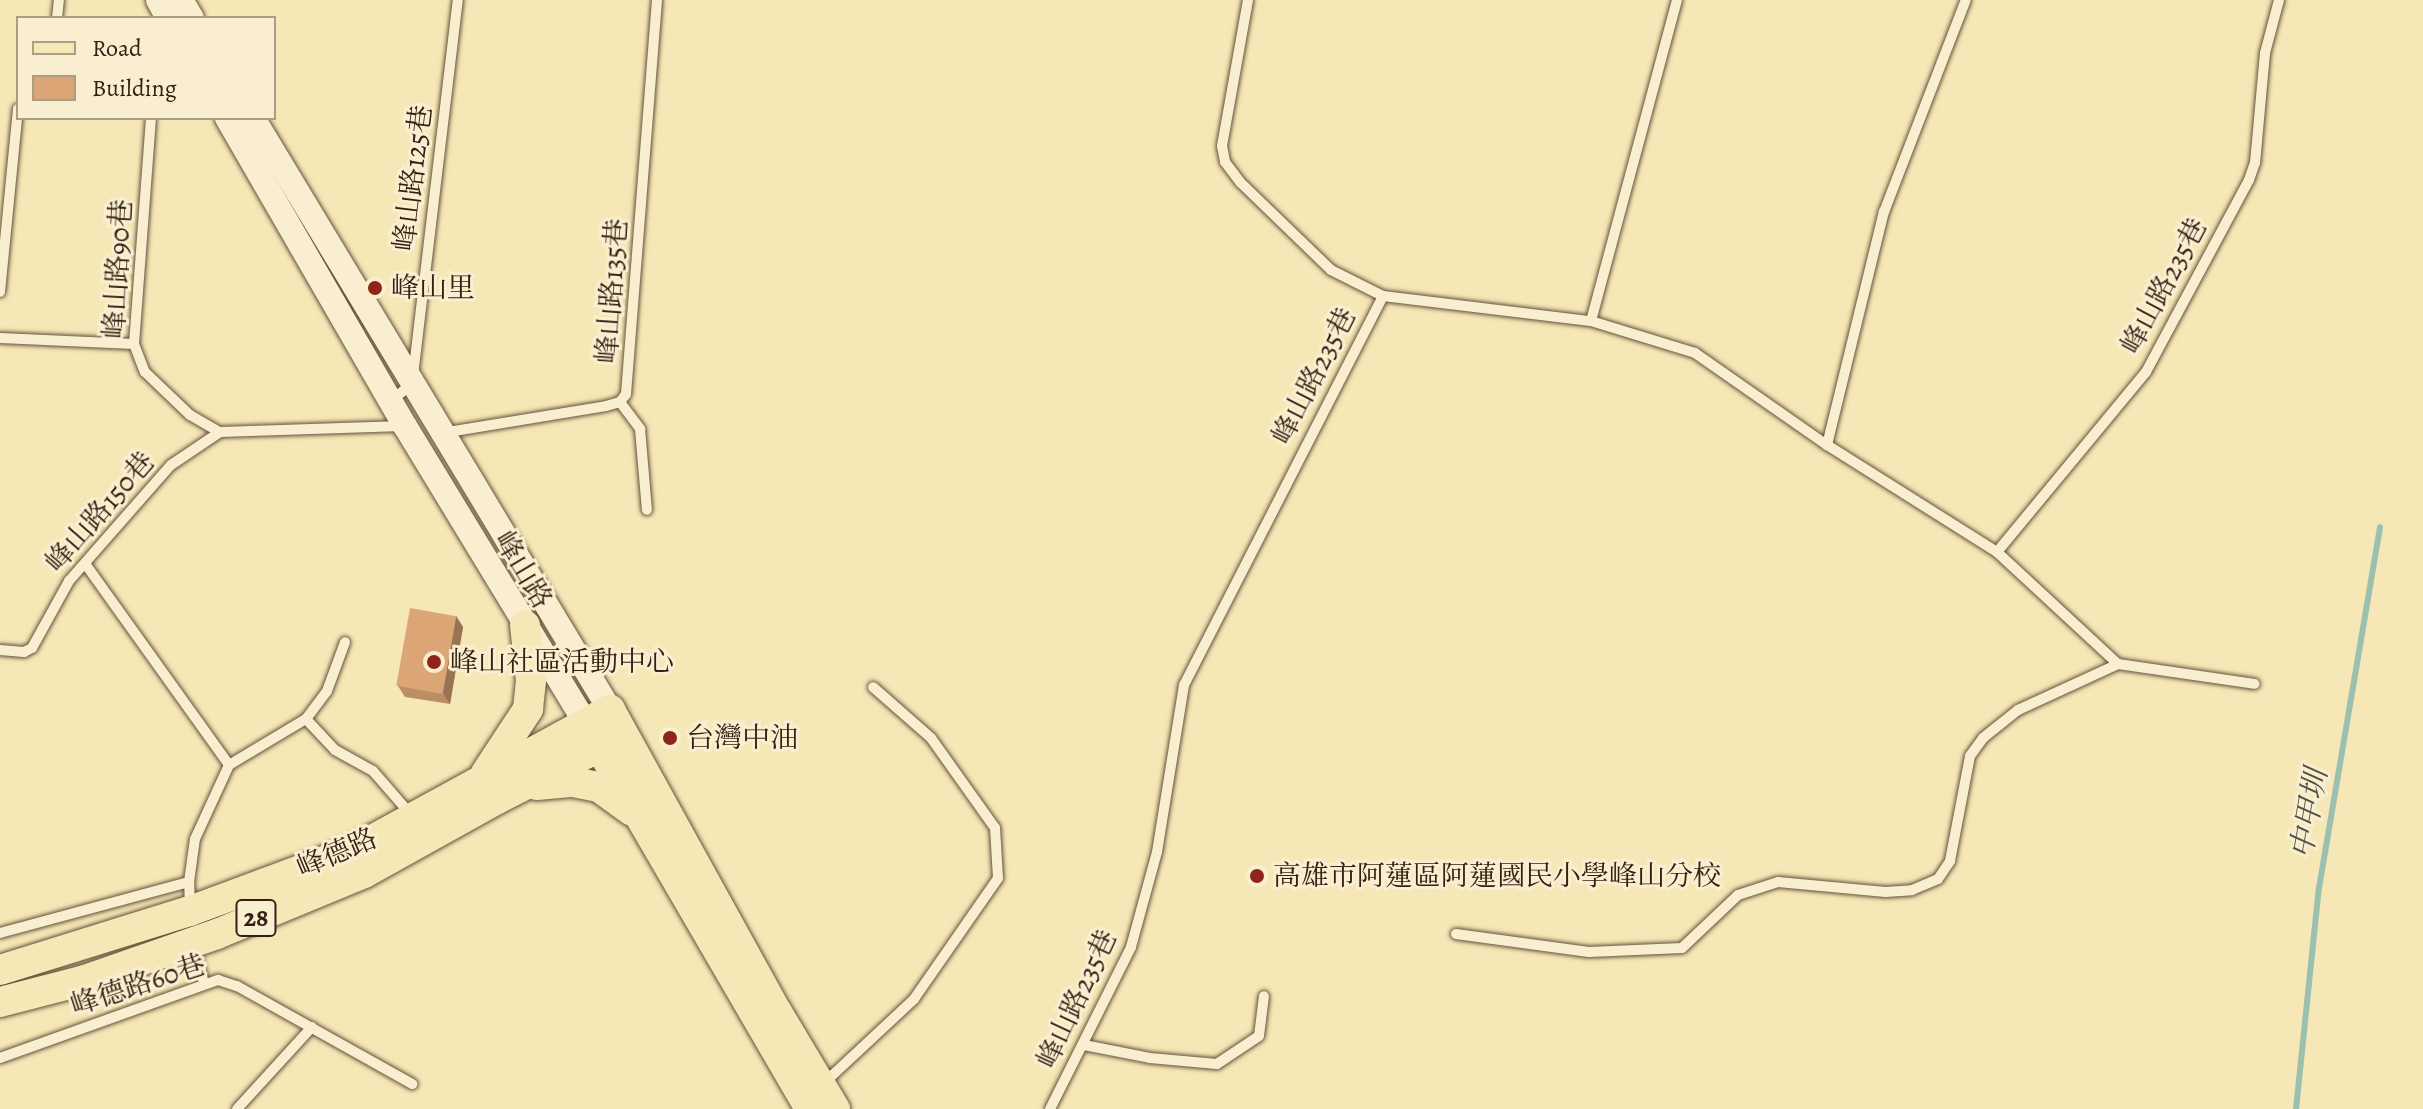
<!DOCTYPE html>
<html>
<head>
<meta charset="utf-8">
<style>
  body { margin:0 }
  #map { position:relative; width:2423px; height:1109px; overflow:hidden; background:#f6e7b6; font-family:Alegreya,"Noto Serif TC",serif }
  div>[style] { position:absolute }
  .stream>* { height:6px; margin:-3px; padding:0 3px; transform-origin:3px; border-radius:3px; background:#9dc0ae }
  .roads { filter:drop-shadow(0 0 2px #64523c) drop-shadow(0 0 2px #64523c) }
  .service>* { height:10px; margin:-5px; padding:0 5px; transform-origin:5px; border-radius:5px; background:#f9efd0 }
  .tertiary>* { height:24px; margin:-12px; padding:0 12px; transform-origin:12px; border-radius:12px; background:#f9efd0 }
  .primary>* { height:30px; margin:-15px; padding:0 15px; transform-origin:15px; border-radius:15px; background:#f6e7b6 }
  .wall>* { inset:0; background:#bc8e65 }
  .shaded-wall>* { inset:0; background:#997453 }
  .building>* { inset:0; background:#dba576; transform-origin:0 0 }
  .dots>* { width:22px; height:22px; translate:-50% -50%; box-sizing:border-box; border:4px solid #f9efd0; border-radius:50% }
  span { translate:-50% -50%; white-space:nowrap; text-align:center; line-height:1.15; -webkit-text-stroke:6px #f9efd0; paint-order:stroke }
  .shield-label span { padding:2px 6px; background:#f9efd0; border:2px solid; border-radius:6px; -webkit-text-stroke-width:0 }
  .shield-label { font-size:26px; color:#332114; font-weight:700 }
  .street-label { font-size:28px; color:#332114 }
  .poi-label { font-size:28px; color:#332114 }
  .left { translate:0 -50%; text-align:left }
  .water-label { font-size:30px; color:#535142; font-style:italic }
  .legend { position:absolute; left:16px; top:16px; width:260px; height:104px; box-sizing:border-box; background:#f9efd0; border:2px solid #aa9d85; margin:0; padding:10px 14px; list-style:none; font-size:24px; color:#332114 }
  .legend li { display:flex; align-items:center; gap:16px; height:40px }
  .legend b { width:40px; border:2px solid #aa9d85 }
</style>
</head>
<body>
<div id="map">
  <div class="stream">
    <div style="left:2296px;top:1109px;width:222px;rotate:-84.1deg"></div>
    <div style="left:2319px;top:888px;width:366px;rotate:-80.4deg"></div>
  </div>
  <div class="roads">
    <div class="service">
      <div style="left:1248px;top:0;width:148px;rotate:100.1deg"></div>
      <div style="left:1222px;top:146px;width:16px;rotate:79deg"></div>
      <div style="left:1225px;top:162px;width:26px;rotate:53deg"></div>
      <div style="left:1241px;top:183px;width:125px;rotate:44deg"></div>
      <div style="left:1331px;top:270px;width:58px;rotate:26.6deg"></div>
      <div style="left:1383px;top:296px;width:209px;rotate:6.9deg"></div>
      <div style="left:1591px;top:321px;width:109px;rotate:17.1deg"></div>
      <div style="left:1695px;top:353px;width:161px;rotate:34.9deg"></div>
      <div style="left:1827px;top:445px;width:201px;rotate:32.2deg"></div>
      <div style="left:1997px;top:552px;width:165px;rotate:42.8deg"></div>
      <div style="left:2118px;top:664px;width:138px;rotate:8.3deg"></div>
      <div style="left:57px;top:18px;width:18px;rotate:-84deg"></div>
      <div style="left:151px;top:118px;width:227px;rotate:94.3deg"></div>
      <div style="left:134px;top:344px;width:30px;rotate:69deg"></div>
      <div style="left:145px;top:372px;width:62px;rotate:43.7deg"></div>
      <div style="left:190px;top:415px;width:34px;rotate:30deg"></div>
      <div style="left:0;top:292px;width:184px;rotate:-84.4deg"></div>
      <div style="left:1591px;top:321px;width:332px;rotate:-75deg"></div>
      <div style="left:0;top:338px;width:134px;rotate:2.6deg"></div>
      <div style="left:392px;top:400px;width:26px;rotate:-39deg"></div>
      <div style="left:412px;top:384px;width:387px;rotate:-83.2deg"></div>
      <div style="left:620px;top:402px;width:34px;rotate:53deg"></div>
      <div style="left:640px;top:429px;width:81px;rotate:85.1deg"></div>
      <div style="left:442px;top:433px;width:166px;rotate:-9.3deg"></div>
      <div style="left:606px;top:406px;width:15px;rotate:-16deg"></div>
      <div style="left:620px;top:402px;width:10px;rotate:-53deg"></div>
      <div style="left:626px;top:394px;width:395px;rotate:-85.5deg"></div>
      <div style="left:1827px;top:445px;width:240px;rotate:-76.3deg"></div>
      <div style="left:1884px;top:212px;width:227px;rotate:-68.9deg"></div>
      <div style="left:1997px;top:552px;width:234px;rotate:-50.4deg"></div>
      <div style="left:2146px;top:372px;width:218px;rotate:-61.8deg"></div>
      <div style="left:2249px;top:180px;width:18px;rotate:-71deg"></div>
      <div style="left:2255px;top:163px;width:110px;rotate:-84.8deg"></div>
      <div style="left:2265px;top:53px;width:55px;rotate:-75.2deg"></div>
      <div style="left:86px;top:565px;width:246px;rotate:54.4deg"></div>
      <div style="left:0;top:650px;width:24px;rotate:5deg"></div>
      <div style="left:24px;top:652px;width:9px;rotate:-27deg"></div>
      <div style="left:32px;top:648px;width:77px;rotate:-61.1deg"></div>
      <div style="left:69px;top:581px;width:154px;rotate:-48.7deg"></div>
      <div style="left:171px;top:465px;width:59px;rotate:-34deg"></div>
      <div style="left:220px;top:432px;width:183px;rotate:-1.9deg"></div>
      <div style="left:306px;top:719px;width:42px;rotate:46.9deg"></div>
      <div style="left:335px;top:750px;width:43px;rotate:28.9deg"></div>
      <div style="left:373px;top:771px;width:60px;rotate:49.1deg"></div>
      <div style="left:190px;top:907px;width:25px;rotate:-92deg"></div>
      <div style="left:189px;top:882px;width:43px;rotate:-82.1deg"></div>
      <div style="left:195px;top:839px;width:81px;rotate:-65.3deg"></div>
      <div style="left:229px;top:765px;width:90px;rotate:-30.9deg"></div>
      <div style="left:306px;top:719px;width:35px;rotate:-53deg"></div>
      <div style="left:327px;top:691px;width:52px;rotate:-69.8deg"></div>
      <div style="left:0;top:933px;width:196px;rotate:-15.1deg"></div>
      <div style="left:1456px;top:934px;width:134px;rotate:7.7deg"></div>
      <div style="left:1589px;top:952px;width:93px;rotate:-2.5deg"></div>
      <div style="left:1682px;top:948px;width:77px;rotate:-43.4deg"></div>
      <div style="left:1738px;top:895px;width:42px;rotate:-18deg"></div>
      <div style="left:1778px;top:882px;width:108px;rotate:5.3deg"></div>
      <div style="left:1886px;top:892px;width:26px;rotate:-4deg"></div>
      <div style="left:1912px;top:890px;width:28px;rotate:-23deg"></div>
      <div style="left:1938px;top:879px;width:22px;rotate:-56deg"></div>
      <div style="left:1950px;top:861px;width:107px;rotate:-79.2deg"></div>
      <div style="left:1970px;top:756px;width:22px;rotate:-54deg"></div>
      <div style="left:1983px;top:738px;width:45px;rotate:-38.7deg"></div>
      <div style="left:2018px;top:710px;width:110px;rotate:-24.7deg"></div>
      <div style="left:194px;top:946px;width:38px;rotate:75deg"></div>
      <div style="left:1084px;top:1045px;width:67px;rotate:11.1deg"></div>
      <div style="left:1150px;top:1058px;width:67px;rotate:5.1deg"></div>
      <div style="left:1217px;top:1064px;width:50px;rotate:-33.7deg"></div>
      <div style="left:1259px;top:1036px;width:40px;rotate:-82.9deg"></div>
      <div style="left:0;top:1058px;width:232px;rotate:-19.7deg"></div>
      <div style="left:218px;top:980px;width:20px;rotate:18deg"></div>
      <div style="left:237px;top:986px;width:201px;rotate:29.2deg"></div>
      <div style="left:823px;top:1084px;width:125px;rotate:-43deg"></div>
      <div style="left:914px;top:999px;width:147px;rotate:-55.2deg"></div>
      <div style="left:998px;top:878px;width:50px;rotate:-93.4deg"></div>
      <div style="left:995px;top:828px;width:110px;rotate:-125.4deg"></div>
      <div style="left:931px;top:738px;width:77px;rotate:-138.7deg"></div>
      <div style="left:237px;top:1109px;width:111px;rotate:-47.6deg"></div>
      <div style="left:1050px;top:1109px;width:181px;rotate:-63.4deg"></div>
      <div style="left:1131px;top:947px;width:98px;rotate:-74.7deg"></div>
      <div style="left:1157px;top:852px;width:169px;rotate:-80.8deg"></div>
      <div style="left:1184px;top:685px;width:437px;rotate:-62.9deg"></div>
    </div>
    <div class="tertiary">
      <div style="left:158px;top:0;width:21px;rotate:61deg"></div>
      <div style="left:181px;top:0;width:21px;rotate:59deg"></div>
      <div style="left:227px;top:118px;width:356px;rotate:60deg"></div>
      <div style="left:405px;top:426px;width:349px;rotate:58.7deg"></div>
      <div style="left:253px;top:118px;width:691px;rotate:58.91deg"></div>
    </div>
    <div class="primary">
      <div style="left:589px;top:729px;width:440px;rotate:59.8deg"></div>
      <div style="left:486px;top:773px;width:77px;rotate:-56.7deg"></div>
      <div style="left:528px;top:709px;width:28px;rotate:-84deg"></div>
      <div style="left:531px;top:681px;width:56px;rotate:-96.1deg"></div>
      <div style="left:537px;top:785px;width:36px;rotate:-5deg"></div>
      <div style="left:573px;top:782px;width:26px;rotate:11deg"></div>
      <div style="left:599px;top:787px;width:41px;rotate:36deg"></div>
      <div style="left:0;top:970px;width:199px;rotate:-17.3deg"></div>
      <div style="left:190px;top:911px;width:175px;rotate:-20.4deg"></div>
      <div style="left:354px;top:850px;width:292px;rotate:-28.7deg"></div>
      <div style="left:610px;top:710px;width:345px;rotate:61.1deg"></div>
      <div style="left:777px;top:1012px;width:113px;rotate:59.1deg"></div>
      <div style="left:0;top:1002px;width:88px;rotate:-14.5deg"></div>
      <div style="left:85px;top:980px;width:140px;rotate:-19.2deg"></div>
      <div style="left:217px;top:934px;width:159px;rotate:-22.5deg"></div>
      <div style="left:364px;top:873px;width:152px;rotate:-29.1deg"></div>
      <div style="left:497px;top:799px;width:141px;rotate:-26.9deg"></div>
    </div>
  </div>
  <div class="wall">
    <div style="clip-path:polygon(456px 616px,463px 627px,450px 704px,405px 697px,398px 686px)"></div>
  </div>
  <div class="shaded-wall">
    <div style="clip-path:polygon(456px 616px,463px 627px,450px 704px,443px 693px)"></div>
  </div>
  <div class="building">
    <div style="left:410px;top:608px;width:47px;height:79px;rotate:10deg"></div>
  </div>
  <div class="dots">
    <div style="left:375px;top:288px;background:#8f2418"></div>
    <div style="left:434px;top:662px;background:#8f2418"></div>
    <div style="left:670px;top:738px;background:#8f2418"></div>
    <div style="left:1257px;top:876px;background:#8f2418"></div>
  </div>
  <div class="shield-label">
    <span style="left:256px;top:918px">28</span>
  </div>
  <div class="street-label">
    <span style="left:413px;top:178px;rotate:-83deg">峰山路125巷</span>
    <span style="left:118px;top:269px;rotate:-87deg">峰山路90巷</span>
    <span style="left:2164px;top:286px;rotate:-62deg">峰山路235巷</span>
    <span style="left:612px;top:291px;rotate:-86deg">峰山路135巷</span>
    <span style="left:1314px;top:376px;rotate:-63deg">峰山路235巷</span>
    <span style="left:100px;top:512px;rotate:-49deg">峰山路150巷</span>
    <span style="left:523px;top:570px;rotate:59deg">峰山路</span>
    <span style="left:337px;top:853px;rotate:-23deg">峰德路</span>
    <span style="left:138px;top:985px;rotate:-18deg">峰德路60巷</span>
    <span style="left:1077px;top:999px;rotate:-65deg">峰山路235巷</span>
  </div>
  <div class="poi-label">
    <span class="left" style="left:391px;top:288px">峰山里</span>
    <span class="left" style="left:450px;top:662px">峰山社區活動中心</span>
    <span class="left" style="left:686px;top:738px">台灣中油</span>
    <span class="left" style="left:1273px;top:876px">高雄市阿蓮區阿蓮國民小學峰山分校</span>
  </div>
  <div class="water-label">
    <span style="left:2309px;top:814px;rotate:-80deg">中甲圳</span>
  </div>
  <ul class="legend">
  <li><b style="height:10px;background:#f6e7b6"></b>Road</li>
  <li><b style="height:22px;background:#dba576"></b>Building</li>
  </ul>
</div>
</body>
</html>
